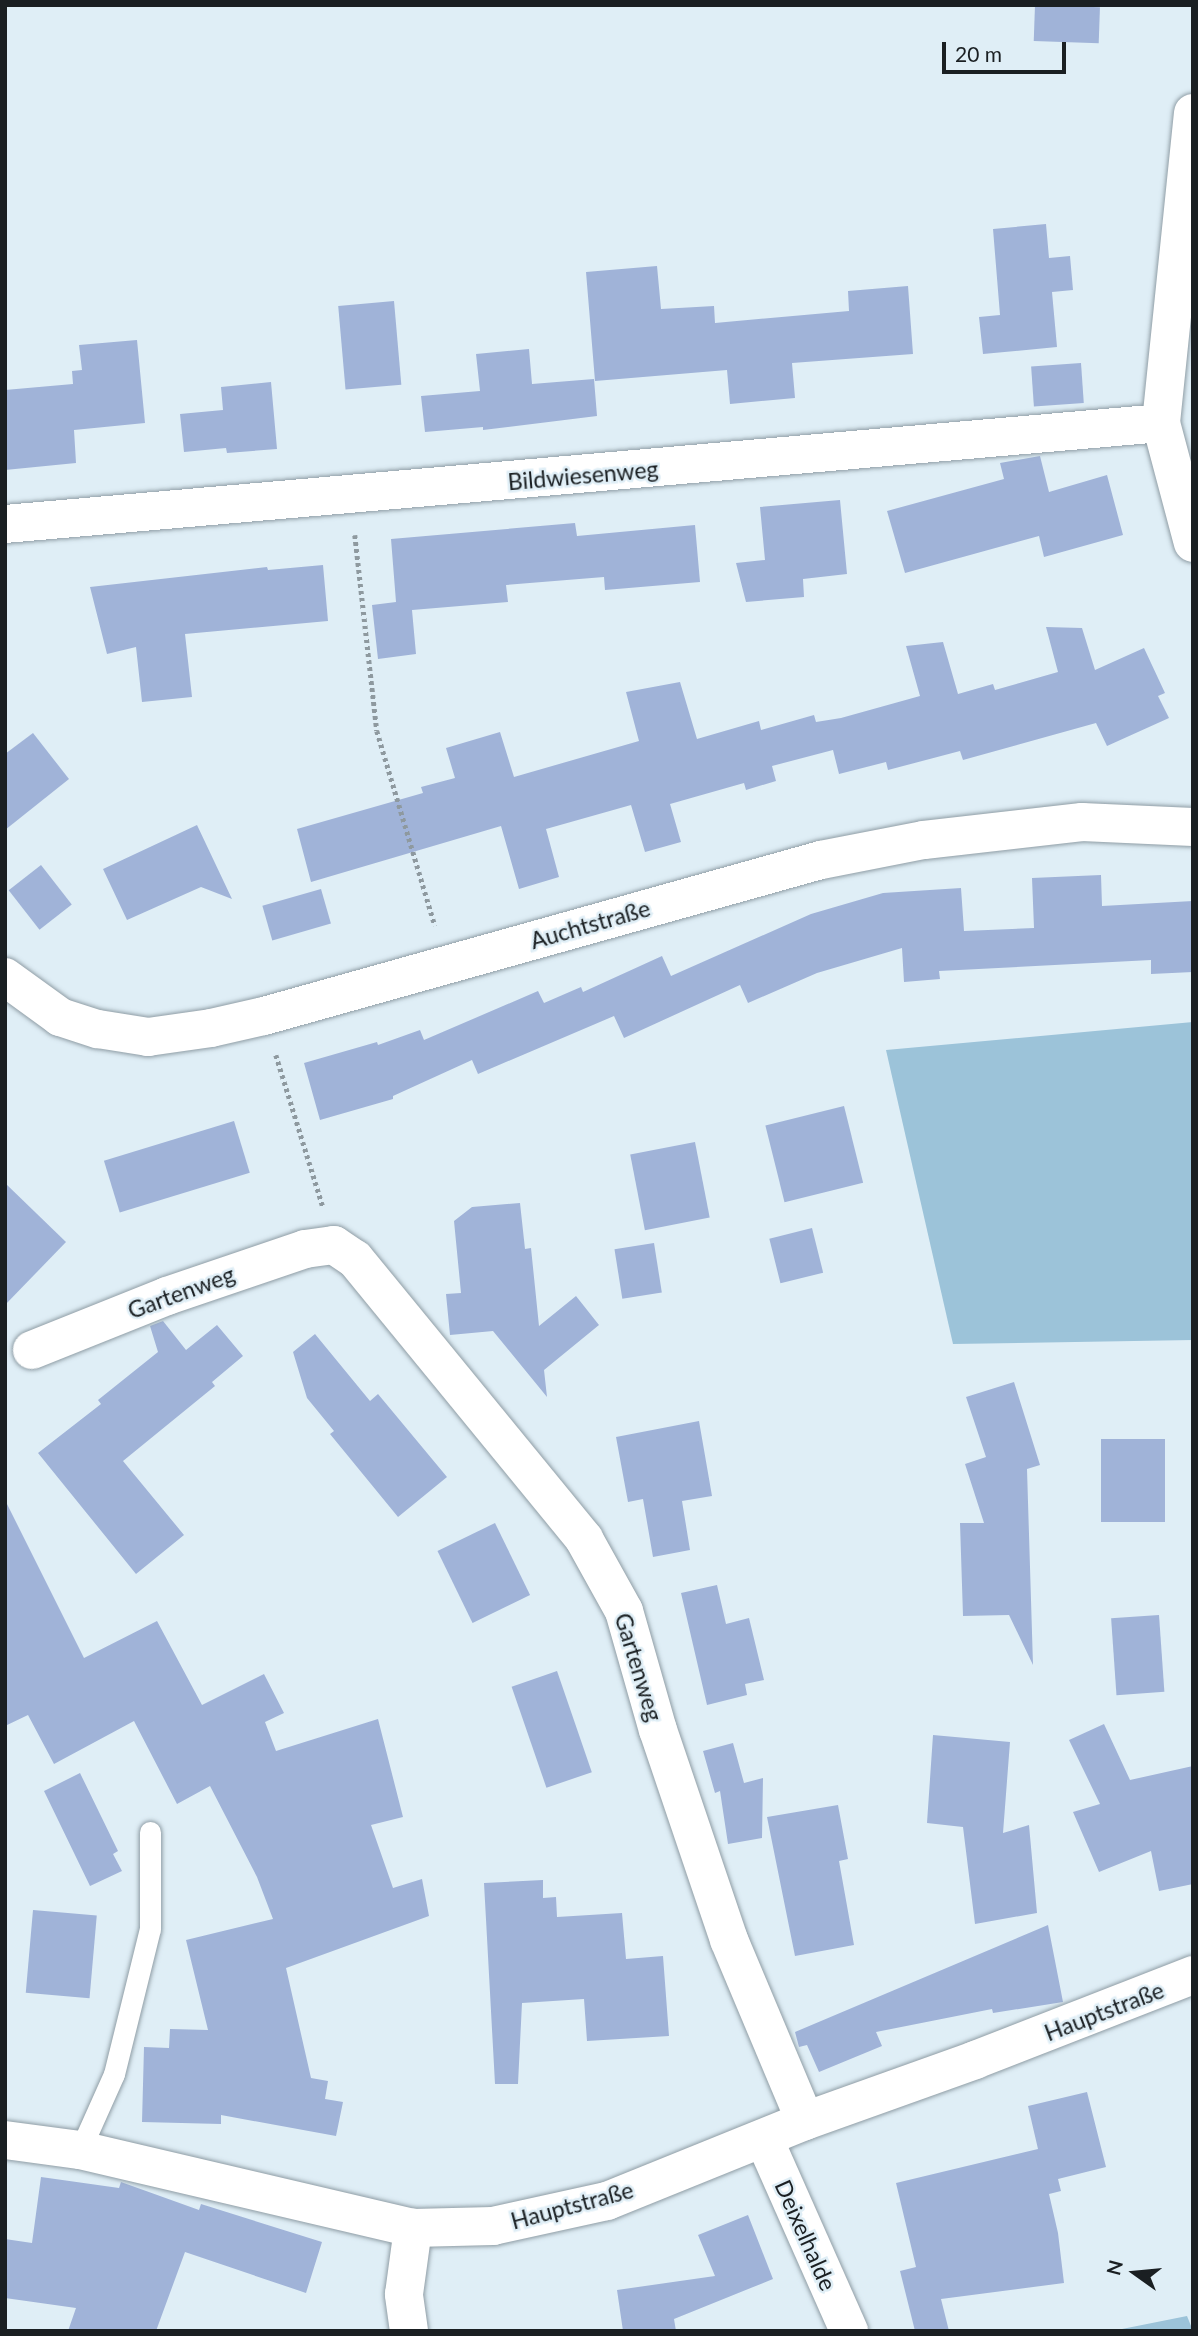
<!DOCTYPE html>
<html>
<head>
<meta charset="utf-8">
<style>
  body { margin:0 }
  #map { position:relative; width:1198px; height:2336px; overflow:hidden; background:#dfeef6; font-family:Lato,sans-serif }
  div>[style] { position:absolute }
  .green>* { inset:0; background:#9cc3d9 }
  .building>* { inset:0; background:#a0b3d8; transform-origin:0 0 }
  .path>* { height:4.5px; margin-top:-2.25px; transform-origin:0; background:repeating-linear-gradient(90deg,#8e999f 0 3.5px,transparent 0 7px) }
  .roads { filter:drop-shadow(0 0 2px #8f9da5) drop-shadow(0 0 2px #8f9da5) }
  .service>* { height:21px; margin:-10.5px; padding:0 10.5px; transform-origin:10.5px; border-radius:10.5px; background:#fff }
  .minor>* { height:38px; margin:-19px; padding:0 19px; transform-origin:19px; border-radius:19px; background:#fff }
  .tertiary>* { height:38px; margin:-19px; padding:0 19px; transform-origin:19px; border-radius:19px; background:#fff }
  span { translate:-50% -50%; white-space:nowrap; text-align:center; line-height:1.15; -webkit-text-stroke:5px #dfeef6; paint-order:stroke }
  .street-label { font-size:23px; color:#1a1f22 }
  .frame { position:absolute; inset:0; border:7px solid #1a1f22; pointer-events:none }
  .north { position:absolute; left:1100px; top:2238px; width:70px; height:70px; -webkit-text-stroke:5px #dfeef6; paint-order:stroke; rotate:285deg; font-size:19px; font-weight:700; line-height:28px; text-align:center; color:#1a1f22 }
  .north::after { content:''; display:block; margin:auto; width:24px; height:32px; background:#1a1f22; clip-path:polygon(50% 0,100% 100%,50% 72%,0 100%) }
  .scale { position:absolute; left:942px; top:42px; width:124px; height:32px; box-sizing:border-box; border:4px solid #1a1f22; border-top:0; padding-left:9px; font-size:21px; line-height:24px; white-space:nowrap; color:#1a1f22; -webkit-text-stroke:5px #dfeef6; paint-order:stroke }
</style>
</head>
<body>
<div id="map">
  <div class="green">
    <div style="clip-path:polygon(1193px 1022px,1193px 1340px,953px 1344px,886px 1050px)"></div>
    <div style="clip-path:polygon(1187px 2316px,1193px 2331px,1112px 2331px)"></div>
  </div>
  <div class="building">
    <div style="left:1035px;top:5px;width:65px;height:36px;rotate:2deg"></div>
    <div style="clip-path:polygon(1046px 224px,1049px 258px,1070px 256px,1073px 290px,1052px 292px,1057px 347px,983px 354px,979px 317px,1000px 315px,993px 229px)"></div>
    <div style="clip-path:polygon(657px 266px,661px 309px,714px 306px,715px 323px,849px 311px,848px 291px,908px 286px,913px 354px,792px 363px,795px 398px,730px 404px,727px 370px,595px 381px,586px 272px)"></div>
    <div style="left:394px;top:301px;width:84px;height:56px;rotate:85deg"></div>
    <div style="clip-path:polygon(137px 340px,145px 423px,74px 430px,76px 463px,5px 470px,5px 390px,73px 384px,72px 371px,82px 370px,79px 345px)"></div>
    <div style="clip-path:polygon(529px 349px,532px 384px,594px 379px,597px 416px,483px 430px,483px 427px,425px 432px,421px 396px,480px 391px,476px 354px)"></div>
    <div style="left:1081px;top:363px;width:40px;height:50px;rotate:86deg"></div>
    <div style="clip-path:polygon(271px 382px,277px 449px,227px 453px,226px 448px,184px 452px,180px 414px,223px 410px,221px 387px)"></div>
    <div style="clip-path:polygon(1040px 456px,1049px 492px,1107px 475px,1123px 535px,1044px 557px,1039px 536px,905px 573px,887px 511px,1004px 479px,1000px 463px)"></div>
    <div style="clip-path:polygon(840px 500px,847px 574px,803px 579px,804px 597px,746px 602px,736px 563px,765px 560px,760px 507px)"></div>
    <div style="clip-path:polygon(575px 523px,577px 536px,695px 525px,700px 582px,605px 590px,604px 577px,506px 585px,508px 602px,412px 610px,416px 654px,378px 659px,372px 605px,396px 602px,391px 539px)"></div>
    <div style="clip-path:polygon(323px 565px,328px 621px,185px 634px,192px 697px,142px 702px,136px 647px,107px 654px,90px 587px,267px 567px,268px 570px)"></div>
    <div style="clip-path:polygon(1046px 627px,1082px 628px,1095px 670px,1144px 648px,1165px 693px,1158px 696px,1169px 718px,1107px 746px,1096px 723px,963px 760px,960px 751px,888px 770px,886px 762px,839px 774px,833px 750px,772px 766px,776px 781px,746px 790px,744px 783px,670px 804px,681px 842px,645px 852px,631px 805px,546px 829px,559px 877px,519px 889px,501px 826px,311px 882px,297px 829px,423px 793px,421px 787px,455px 778px,446px 748px,500px 732px,514px 777px,639px 741px,626px 692px,680px 682px,697px 739px,759px 721px,761px 730px,814px 715px,816px 722px,841px 718px,920px 696px,906px 646px,943px 642px,958px 694px,993px 684px,995px 690px,1058px 672px)"></div>
    <div style="clip-path:polygon(33px 733px,69px 779px,5px 830px,5px 754px)"></div>
    <div style="clip-path:polygon(197px 825px,232px 899px,201px 887px,127px 920px,103px 869px)"></div>
    <div style="left:41px;top:865px;width:50px;height:41px;rotate:52deg"></div>
    <div style="clip-path:polygon(1101px 875px,1102px 906px,1193px 901px,1193px 972px,1151px 974px,1151px 960px,939px 971px,940px 979px,904px 982px,902px 948px,817px 973px,748px 1003px,740px 985px,624px 1038px,614px 1016px,478px 1074px,472px 1060px,393px 1096px,393px 1099px,320px 1120px,304px 1063px,377px 1042px,378px 1045px,420px 1030px,424px 1040px,538px 991px,544px 1003px,581px 987px,583px 992px,662px 956px,671px 976px,811px 914px,883px 893px,961px 888px,964px 931px,1034px 928px,1032px 878px)"></div>
    <div style="left:321px;top:889px;width:36px;height:61px;rotate:74deg"></div>
    <div style="left:844px;top:1106px;width:79px;height:81px;rotate:76deg"></div>
    <div style="left:234px;top:1121px;width:54px;height:136px;rotate:73deg"></div>
    <div style="left:695px;top:1142px;width:77px;height:66px;rotate:79deg"></div>
    <div style="clip-path:polygon(5px 1183px,66px 1242px,5px 1305px)"></div>
    <div style="clip-path:polygon(520px 1203px,525px 1249px,531px 1248px,539px 1326px,576px 1296px,599px 1325px,544px 1370px,547px 1397px,493px 1331px,450px 1335px,446px 1294px,461px 1293px,454px 1221px,472px 1207px)"></div>
    <div style="left:812px;top:1228px;width:46px;height:44px;rotate:76deg"></div>
    <div style="left:654px;top:1243px;width:50px;height:40px;rotate:81deg"></div>
    <div style="clip-path:polygon(163px 1321px,186px 1350px,217px 1325px,243px 1356px,212px 1382px,215px 1386px,123px 1461px,184px 1535px,136px 1574px,38px 1453px,101px 1404px,98px 1400px,158px 1352px,150px 1326px)"></div>
    <div style="clip-path:polygon(315px 1334px,370px 1401px,378px 1394px,447px 1477px,398px 1517px,330px 1434px,334px 1431px,307px 1398px,293px 1352px)"></div>
    <div style="clip-path:polygon(1014px 1382px,1040px 1465px,1027px 1469px,1033px 1665px,1009px 1615px,963px 1616px,960px 1523px,984px 1523px,965px 1464px,986px 1457px,966px 1397px)"></div>
    <div style="clip-path:polygon(699px 1421px,712px 1496px,682px 1501px,690px 1550px,653px 1557px,643px 1499px,628px 1502px,616px 1437px)"></div>
    <div style="left:1101px;top:1439px;width:64px;height:83px"></div>
    <div style="clip-path:polygon(5px 1500px,84px 1658px,157px 1621px,202px 1705px,264px 1674px,284px 1713px,265px 1722px,276px 1751px,378px 1719px,403px 1817px,371px 1825px,393px 1888px,422px 1879px,429px 1916px,286px 1968px,311px 2078px,328px 2081px,325px 2099px,343px 2102px,336px 2136px,221px 2115px,221px 2124px,142px 2122px,144px 2047px,169px 2048px,170px 2029px,208px 2030px,186px 1940px,273px 1919px,257px 1877px,210px 1786px,177px 1804px,134px 1721px,54px 1764px,28px 1715px,5px 1726px)"></div>
    <div style="left:495px;top:1523px;width:80px;height:64px;rotate:64deg"></div>
    <div style="clip-path:polygon(717px 1585px,726px 1624px,749px 1618px,764px 1680px,745px 1684px,747px 1695px,707px 1705px,681px 1593px)"></div>
    <div style="left:1159px;top:1615px;width:77px;height:48px;rotate:86deg"></div>
    <div style="left:557px;top:1671px;width:107px;height:48px;rotate:71deg"></div>
    <div style="clip-path:polygon(1104px 1724px,1130px 1780px,1193px 1766px,1193px 1884px,1159px 1891px,1151px 1851px,1099px 1872px,1073px 1812px,1100px 1804px,1069px 1740px)"></div>
    <div style="clip-path:polygon(933px 1735px,1010px 1742px,1003px 1833px,1029px 1825px,1037px 1913px,975px 1924px,963px 1827px,927px 1823px)"></div>
    <div style="clip-path:polygon(733px 1743px,744px 1783px,763px 1778px,762px 1838px,728px 1844px,720px 1791px,715px 1793px,703px 1751px)"></div>
    <div style="clip-path:polygon(80px 1773px,118px 1851px,113px 1854px,122px 1871px,90px 1886px,44px 1791px)"></div>
    <div style="clip-path:polygon(838px 1805px,848px 1859px,839px 1861px,854px 1945px,795px 1956px,767px 1817px)"></div>
    <div style="clip-path:polygon(543px 1880px,543px 1898px,556px 1897px,557px 1917px,622px 1913px,626px 1959px,663px 1956px,669px 2036px,587px 2041px,584px 1999px,522px 2003px,518px 2084px,495px 2084px,484px 1883px)"></div>
    <div style="left:33px;top:1910px;width:64px;height:83px;rotate:5deg"></div>
    <div style="clip-path:polygon(1048px 1925px,1063px 2002px,993px 2013px,992px 2009px,876px 2032px,882px 2046px,819px 2072px,807px 2045px,799px 2047px,795px 2032px)"></div>
    <div style="clip-path:polygon(1087px 2092px,1106px 2167px,1058px 2179px,1061px 2191px,1049px 2194px,1058px 2233px,1064px 2283px,941px 2299px,949px 2331px,915px 2331px,900px 2271px,916px 2267px,896px 2183px,1038px 2149px,1028px 2106px)"></div>
    <div style="clip-path:polygon(41px 2177px,119px 2188px,121px 2182px,199px 2210px,201px 2204px,322px 2242px,306px 2293px,185px 2252px,156px 2331px,68px 2331px,76px 2308px,5px 2298px,5px 2239px,32px 2243px)"></div>
    <div style="clip-path:polygon(748px 2215px,773px 2279px,674px 2319px,676px 2331px,623px 2331px,617px 2290px,715px 2276px,698px 2235px)"></div>
  </div>
  <div class="path">
    <div style="left:355px;top:535px;width:197px;rotate:83.6deg"></div>
    <div style="left:377px;top:731px;width:203px;rotate:73.4deg"></div>
    <div style="left:276px;top:1055px;width:159px;rotate:72.8deg"></div>
  </div>
  <div class="roads">
    <div class="service">
      <div style="left:80px;top:2150px;width:83px;rotate:-65.9deg"></div>
      <div style="left:114px;top:2074px;width:149px;rotate:-76.1deg"></div>
      <div style="left:150px;top:1929px;width:97px;rotate:-90deg"></div>
    </div>
    <div class="minor">
      <div style="left:1193px;top:113px;width:312px;rotate:95.9deg"></div>
      <div style="left:1161px;top:423px;width:124px;rotate:75.1deg"></div>
      <div style="left:5px;top:524px;width:1160px;rotate:-4.99deg"></div>
      <div style="left:5px;top:977px;width:68px;rotate:36deg"></div>
      <div style="left:60px;top:1017px;width:40px;rotate:18deg"></div>
      <div style="left:98px;top:1029px;width:51px;rotate:9.1deg"></div>
      <div style="left:148px;top:1037px;width:64px;rotate:-8.1deg"></div>
      <div style="left:211px;top:1028px;width:54px;rotate:-12.8deg"></div>
      <div style="left:264px;top:1016px;width:578px;rotate:-15.65deg"></div>
      <div style="left:821px;top:860px;width:105px;rotate:-11deg"></div>
      <div style="left:924px;top:840px;width:159px;rotate:-6.5deg"></div>
      <div style="left:1082px;top:822px;width:111px;rotate:2.6deg"></div>
      <div style="left:32px;top:1350px;width:145px;rotate:-21.8deg"></div>
      <div style="left:167px;top:1296px;width:146px;rotate:-18.8deg"></div>
      <div style="left:305px;top:1249px;width:29px;rotate:-8deg"></div>
      <div style="left:334px;top:1245px;width:25px;rotate:34deg"></div>
      <div style="left:355px;top:1259px;width:362px;rotate:50.7deg"></div>
      <div style="left:584px;top:1539px;width:82px;rotate:60.9deg"></div>
      <div style="left:624px;top:1611px;width:124px;rotate:74.1deg"></div>
      <div style="left:658px;top:1730px;width:222px;rotate:71.3deg"></div>
      <div style="left:729px;top:1940px;width:196px;rotate:67.2deg"></div>
      <div style="left:764px;top:2139px;width:210px;rotate:66.1deg"></div>
      <div style="left:409px;top:2331px;width:37px;rotate:-98deg"></div>
      <div style="left:404px;top:2294px;width:67px;rotate:-82.2deg"></div>
    </div>
    <div class="tertiary">
      <div style="left:5px;top:2140px;width:76px;rotate:7.6deg"></div>
      <div style="left:80px;top:2150px;width:342px;rotate:13.2deg"></div>
      <div style="left:413px;top:2228px;width:80px;rotate:-1.4deg"></div>
      <div style="left:493px;top:2226px;width:117px;rotate:-12.4deg"></div>
      <div style="left:607px;top:2201px;width:214px;rotate:-22deg"></div>
      <div style="left:805px;top:2121px;width:181px;rotate:-19.7deg"></div>
      <div style="left:975px;top:2060px;width:234px;rotate:-21.3deg"></div>
    </div>
  </div>
  <div class="street-label">
    <span style="left:583px;top:475px;rotate:-5deg">Bildwiesenweg</span>
    <span style="left:590px;top:924px;rotate:-16deg">Auchtstraße</span>
    <span style="left:181px;top:1292px;rotate:-20deg">Gartenweg</span>
    <span style="left:639px;top:1667px;rotate:73deg">Gartenweg</span>
    <span style="left:1104px;top:2011px;rotate:-21deg">Hauptstraße</span>
    <span style="left:572px;top:2205px;rotate:-15deg">Hauptstraße</span>
    <span style="left:806px;top:2235px;rotate:66deg">Deixelhalde</span>
  </div>
  <div class="frame"></div>
  <div class="north">N</div>
  <div class="scale">20 m</div>
</div>
</body>
</html>
